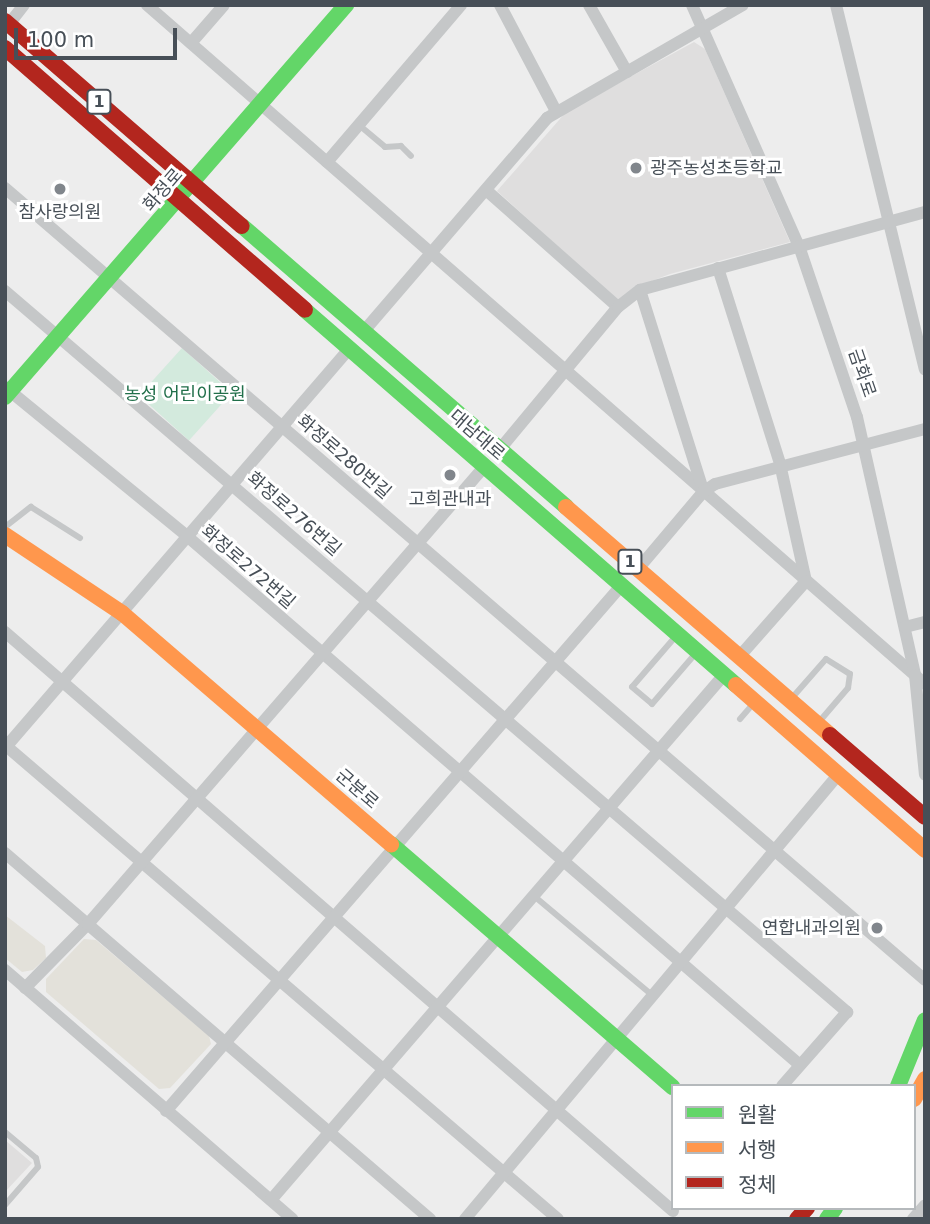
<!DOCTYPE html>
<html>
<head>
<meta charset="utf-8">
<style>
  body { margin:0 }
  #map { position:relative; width:930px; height:1224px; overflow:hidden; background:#ededed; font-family:"DejaVu Sans","Noto Sans KR",sans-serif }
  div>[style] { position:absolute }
  .commercial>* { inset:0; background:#e3e1da }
  .education>* { inset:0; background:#dfdede }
  .green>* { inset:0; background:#d3eadd; transform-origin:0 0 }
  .lane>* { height:6px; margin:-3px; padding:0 3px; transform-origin:3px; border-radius:3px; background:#c5c7c8 }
  .street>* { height:12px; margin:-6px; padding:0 6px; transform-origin:6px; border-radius:6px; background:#c5c7c8 }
  .fast>* { height:16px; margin:-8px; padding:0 8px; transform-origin:8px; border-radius:8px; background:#63d668 }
  .slow>* { height:16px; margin:-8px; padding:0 8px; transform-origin:8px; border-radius:8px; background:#ff974d }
  .jam>* { height:16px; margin:-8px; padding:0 8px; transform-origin:8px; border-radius:8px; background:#b3261e }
  .dots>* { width:19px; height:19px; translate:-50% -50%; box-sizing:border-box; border:4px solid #fff; border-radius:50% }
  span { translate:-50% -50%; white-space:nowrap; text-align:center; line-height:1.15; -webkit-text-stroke:6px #fff; paint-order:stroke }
  .shield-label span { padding:2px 5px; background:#fff; border:2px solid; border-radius:5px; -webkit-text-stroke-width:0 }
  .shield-label { font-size:16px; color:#474f57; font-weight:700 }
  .poi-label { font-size:18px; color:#474f57 }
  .left { translate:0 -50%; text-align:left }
  .right { translate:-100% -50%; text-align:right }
  .street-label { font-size:18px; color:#474f57 }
  .park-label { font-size:18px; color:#216f4a }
  .frame { position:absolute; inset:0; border:7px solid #474f57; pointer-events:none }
  .legend { position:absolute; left:671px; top:1084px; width:245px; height:126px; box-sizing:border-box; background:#fff; border:2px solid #b5b9bc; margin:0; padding:9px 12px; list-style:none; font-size:21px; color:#474f57 }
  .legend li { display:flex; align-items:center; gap:14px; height:35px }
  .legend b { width:35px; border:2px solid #b5b9bc }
  .scale { position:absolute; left:14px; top:28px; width:163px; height:32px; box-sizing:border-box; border:4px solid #474f57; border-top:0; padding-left:9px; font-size:21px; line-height:24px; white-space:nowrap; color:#474f57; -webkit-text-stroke:5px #fff; paint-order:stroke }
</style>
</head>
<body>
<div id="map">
  <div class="commercial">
    <div style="clip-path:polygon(5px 915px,45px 946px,46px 958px,33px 970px,22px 972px,5px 958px)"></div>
    <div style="clip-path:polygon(84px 939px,96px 940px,209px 1036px,211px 1044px,170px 1088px,159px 1089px,46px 992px,46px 979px)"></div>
  </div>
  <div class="education">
    <div style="clip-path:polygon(694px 42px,705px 49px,790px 242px,670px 274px,636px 287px,618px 301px,497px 191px,566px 112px)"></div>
    <div style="clip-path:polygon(5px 1140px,32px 1163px,5px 1192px)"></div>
  </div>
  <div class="green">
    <div style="left:182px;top:348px;width:67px;height:64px;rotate:42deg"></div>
  </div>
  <div class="lane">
    <div style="left:359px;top:125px;width:34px;rotate:40deg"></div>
    <div style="left:385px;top:147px;width:16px;rotate:-4deg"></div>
    <div style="left:401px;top:146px;width:14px;rotate:45deg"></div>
    <div style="left:5px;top:527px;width:33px;rotate:-38deg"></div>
    <div style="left:31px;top:507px;width:58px;rotate:32.3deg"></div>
    <div style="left:676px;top:636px;width:67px;rotate:130.8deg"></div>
    <div style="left:632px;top:687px;width:26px;rotate:40deg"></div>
    <div style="left:652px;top:704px;width:67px;rotate:-49.2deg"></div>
    <div style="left:791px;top:699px;width:53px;rotate:-48.8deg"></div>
    <div style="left:826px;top:659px;width:28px;rotate:32deg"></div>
    <div style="left:850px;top:674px;width:14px;rotate:98deg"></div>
    <div style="left:848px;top:688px;width:46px;rotate:130.6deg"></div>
    <div style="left:740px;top:719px;width:20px;rotate:-49deg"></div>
    <div style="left:534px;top:896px;width:154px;rotate:40deg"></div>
    <div style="left:5px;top:1132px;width:40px;rotate:40deg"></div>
    <div style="left:36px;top:1158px;width:9px;rotate:77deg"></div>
    <div style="left:38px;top:1167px;width:50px;rotate:131deg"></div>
  </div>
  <div class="street">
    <div style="left:147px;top:5px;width:1033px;rotate:41.11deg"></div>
    <div style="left:500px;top:5px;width:120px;rotate:62.2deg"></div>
    <div style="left:589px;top:5px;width:77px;rotate:60.4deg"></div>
    <div style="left:692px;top:5px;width:264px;rotate:66.1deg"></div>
    <div style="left:799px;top:246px;width:181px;rotate:71.3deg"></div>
    <div style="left:857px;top:417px;width:264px;rotate:77.3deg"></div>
    <div style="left:915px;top:675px;width:100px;rotate:84.3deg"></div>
    <div style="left:836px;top:5px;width:375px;rotate:76.3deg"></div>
    <div style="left:9px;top:24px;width:24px;rotate:-52deg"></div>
    <div style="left:191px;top:43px;width:50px;rotate:-49deg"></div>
    <div style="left:327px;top:162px;width:206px;rotate:-49.5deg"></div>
    <div style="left:5px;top:188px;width:1214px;rotate:40.72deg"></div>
    <div style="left:486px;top:190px;width:176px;rotate:41.6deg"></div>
    <div style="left:718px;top:268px;width:206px;rotate:72.4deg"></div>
    <div style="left:780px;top:464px;width:120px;rotate:77.5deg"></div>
    <div style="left:806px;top:581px;width:101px;rotate:131.4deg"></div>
    <div style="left:640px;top:290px;width:210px;rotate:72.5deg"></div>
    <div style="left:5px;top:291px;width:1109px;rotate:40.57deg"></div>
    <div style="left:847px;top:1012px;width:98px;rotate:131.3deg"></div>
    <div style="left:364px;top:331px;width:281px;rotate:-49.3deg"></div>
    <div style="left:547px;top:118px;width:226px;rotate:-30deg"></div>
    <div style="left:5px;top:387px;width:237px;rotate:39.3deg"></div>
    <div style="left:188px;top:537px;width:808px;rotate:40.79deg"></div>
    <div style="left:500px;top:449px;width:185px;rotate:-50.3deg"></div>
    <div style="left:618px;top:307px;width:28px;rotate:-38deg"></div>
    <div style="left:640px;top:290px;width:295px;rotate:-15.3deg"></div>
    <div style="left:638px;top:569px;width:101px;rotate:-49.8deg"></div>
    <div style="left:703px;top:492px;width:14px;rotate:-34deg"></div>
    <div style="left:715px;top:484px;width:217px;rotate:-14.7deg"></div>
    <div style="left:905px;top:627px;width:21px;rotate:-14deg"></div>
    <div style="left:5px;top:632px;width:884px;rotate:40.92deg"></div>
    <div style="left:5px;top:745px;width:728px;rotate:40.6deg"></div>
    <div style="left:5px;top:748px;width:527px;rotate:-49.23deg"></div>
    <div style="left:5px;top:853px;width:561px;rotate:40.73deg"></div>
    <div style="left:5px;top:970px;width:380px;rotate:40.9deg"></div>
    <div style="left:25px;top:988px;width:90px;rotate:-45.5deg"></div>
    <div style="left:88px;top:924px;width:605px;rotate:-49.09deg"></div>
    <div style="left:166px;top:1111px;width:695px;rotate:-49.09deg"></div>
    <div style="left:271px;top:1200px;width:692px;rotate:-49.22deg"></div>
    <div style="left:465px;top:1219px;width:580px;rotate:-49.97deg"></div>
    <div style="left:913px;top:1219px;width:18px;rotate:-49deg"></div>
  </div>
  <div class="fast">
    <div style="left:242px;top:226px;width:429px;rotate:40.9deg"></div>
    <div style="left:305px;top:310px;width:571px;rotate:41.03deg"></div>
    <div style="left:5px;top:397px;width:520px;rotate:-48.98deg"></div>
    <div style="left:391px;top:844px;width:372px;rotate:40.8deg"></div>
    <div style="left:898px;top:1086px;width:71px;rotate:-67.8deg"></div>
    <div style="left:827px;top:1219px;width:14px;rotate:-54deg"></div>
  </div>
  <div class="slow">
    <div style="left:566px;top:507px;width:349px;rotate:40.8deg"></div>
    <div style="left:5px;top:535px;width:141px;rotate:33.7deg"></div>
    <div style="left:122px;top:613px;width:355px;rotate:40.7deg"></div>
    <div style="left:736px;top:685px;width:251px;rotate:41.1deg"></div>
    <div style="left:914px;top:1099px;width:23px;rotate:-61deg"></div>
  </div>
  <div class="jam">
    <div style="left:5px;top:21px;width:313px;rotate:40.9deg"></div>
    <div style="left:5px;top:48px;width:398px;rotate:41.1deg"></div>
    <div style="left:830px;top:735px;width:125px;rotate:40.8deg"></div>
    <div style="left:797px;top:1219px;width:15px;rotate:-48deg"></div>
  </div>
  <div class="dots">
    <div style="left:636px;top:168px;background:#81868c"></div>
    <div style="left:60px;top:189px;background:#81868c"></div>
    <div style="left:450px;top:475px;background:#81868c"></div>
    <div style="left:877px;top:928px;background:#81868c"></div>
  </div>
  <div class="shield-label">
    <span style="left:99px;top:102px">1</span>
    <span style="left:630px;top:562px">1</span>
  </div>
  <div class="poi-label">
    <span class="left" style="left:650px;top:168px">광주농성초등학교</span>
    <span style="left:60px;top:212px">참사랑의원</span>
    <span style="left:450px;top:499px">고희관내과</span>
    <span class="right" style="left:861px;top:928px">연합내과의원</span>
  </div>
  <div class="street-label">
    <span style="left:163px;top:190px;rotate:-49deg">화정로</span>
    <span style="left:862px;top:373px;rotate:71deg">금화로</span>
    <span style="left:477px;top:435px;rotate:41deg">대남대로</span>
    <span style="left:344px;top:457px;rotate:41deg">화정로280번길</span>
    <span style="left:294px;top:514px;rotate:41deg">화정로276번길</span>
    <span style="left:248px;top:567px;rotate:41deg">화정로272번길</span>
    <span style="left:357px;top:789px;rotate:41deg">군분로</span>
  </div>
  <div class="park-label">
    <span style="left:185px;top:394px">농성 어린이공원</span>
  </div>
  <div class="frame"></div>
  <ul class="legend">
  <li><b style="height:9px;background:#63d668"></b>원활</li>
  <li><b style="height:9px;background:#ff974d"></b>서행</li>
  <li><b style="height:9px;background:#b3261e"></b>정체</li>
  </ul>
  <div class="scale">100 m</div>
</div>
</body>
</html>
